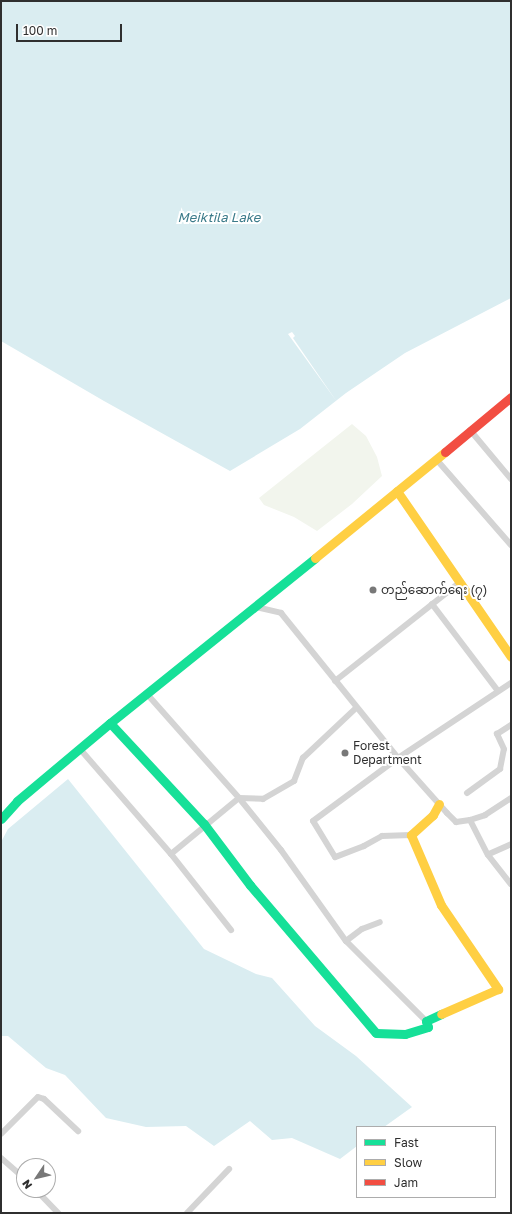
<!DOCTYPE html>
<html>
<head>
<meta charset="utf-8">
<style>
  body { margin:0 }
  #map { position:relative; width:512px; height:1214px; overflow:hidden; background:#fff; font-family:"Golos Text","Noto Sans Myanmar",sans-serif }
  div>[style] { position:absolute }
  .green>* { inset:0; background:#f2f5ed }
  .water>* { inset:0; background:#daedf1 }
  .pier>* { inset:0; background:#fff }
  .street>* { height:6px; margin:-3px; padding:0 3px; transform-origin:3px; border-radius:3px; background:#d4d4d4 }
  .fast>* { height:9px; margin:-4.5px; padding:0 4.5px; transform-origin:4.5px; border-radius:4.5px; background:#16e098 }
  .slow>* { height:9px; margin:-4.5px; padding:0 4.5px; transform-origin:4.5px; border-radius:4.5px; background:#ffcf43 }
  .jam>* { height:9px; margin:-4.5px; padding:0 4.5px; transform-origin:4.5px; border-radius:4.5px; background:#f24e42 }
  .dots>* { width:11px; height:11px; translate:-50% -50%; box-sizing:border-box; border:2px solid #fff; border-radius:50% }
  span { translate:-50% -50%; white-space:nowrap; text-align:center; line-height:1.15; -webkit-text-stroke:4px #fff; paint-order:stroke }
  .poi-label { font-size:12px; color:#2f2f2f }
  .left { translate:0 -50%; text-align:left }
  .water-label { font-size:13px; color:#3c7b8a; font-style:italic }
  .frame { position:absolute; inset:0; border:2px solid #2f2f2f; pointer-events:none }
  .legend { position:absolute; left:356px; top:1126px; width:140px; height:72px; box-sizing:border-box; background:#fff; border:1px solid #acacac; margin:0; padding:5px 7px; list-style:none; font-size:12px; color:#2f2f2f }
  .legend li { display:flex; align-items:center; gap:8px; height:20px }
  .legend b { width:20px; border:1px solid #acacac }
  .north { position:absolute; left:16px; top:1158px; width:40px; height:40px; box-sizing:border-box; background:#fff; border:1px solid #acacac; border-radius:50%; rotate:235deg; font-size:11px; font-weight:700; line-height:16px; text-align:center; color:#2f2f2f }
  .north::after { content:''; display:block; margin:auto; width:14px; height:18px; background:#787878; clip-path:polygon(50% 0,100% 100%,50% 72%,0 100%) }
  .scale { position:absolute; left:16px; top:24px; width:106px; height:18px; box-sizing:border-box; border:2px solid #2f2f2f; border-top:0; padding-left:5px; font-size:12px; line-height:14px; white-space:nowrap; color:#2f2f2f; -webkit-text-stroke:3px #fff; paint-order:stroke }
</style>
</head>
<body>
<div id="map">
  <div class="green">
    <div style="clip-path:polygon(352px 424px,366px 436px,377px 457px,382px 476px,352px 504px,317px 531px,294px 517px,264px 505px,259px 498px)"></div>
  </div>
  <div class="water">
    <div style="clip-path:polygon(1px 1px,511px 1px,511px 298px,405px 353px,346px 393px,300px 429px,230px 471px,104px 401px,1px 341px)"></div>
    <div style="clip-path:polygon(68px 779px,204px 949px,256px 974px,272px 978px,315px 1026px,356px 1056px,412px 1107px,384px 1127px,357px 1127px,357px 1146px,340px 1159px,292px 1138px,272px 1140px,250px 1121px,214px 1146px,186px 1126px,146px 1127px,106px 1118px,65px 1075px,46px 1068px,8px 1036px,1px 1036px,1px 842px,8px 829px)"></div>
  </div>
  <div class="pier">
    <div style="clip-path:polygon(292px 332px,295px 336px,293px 338px,337px 402px,288px 334px)"></div>
  </div>
  <div class="street">
    <div style="left:470px;top:430px;width:64px;rotate:50.1deg"></div>
    <div style="left:436px;top:459px;width:114px;rotate:48.9deg"></div>
    <div style="left:432px;top:604px;width:109px;rotate:52.8deg"></div>
    <div style="left:256px;top:607px;width:26px;rotate:13deg"></div>
    <div style="left:281px;top:613px;width:186px;rotate:51.1deg"></div>
    <div style="left:398px;top:758px;width:74px;rotate:48.3deg"></div>
    <div style="left:447px;top:813px;width:13px;rotate:45deg"></div>
    <div style="left:456px;top:822px;width:14px;rotate:-8deg"></div>
    <div style="left:470px;top:820px;width:39px;rotate:63deg"></div>
    <div style="left:488px;top:855px;width:37px;rotate:52deg"></div>
    <div style="left:335px;top:681px;width:157px;rotate:-38.3deg"></div>
    <div style="left:147px;top:694px;width:139px;rotate:48.5deg"></div>
    <div style="left:239px;top:798px;width:67px;rotate:51.1deg"></div>
    <div style="left:281px;top:850px;width:112px;rotate:54.5deg"></div>
    <div style="left:346px;top:941px;width:113px;rotate:45deg"></div>
    <div style="left:80px;top:749px;width:139px;rotate:49.1deg"></div>
    <div style="left:171px;top:854px;width:97px;rotate:51.7deg"></div>
    <div style="left:467px;top:793px;width:41px;rotate:-36deg"></div>
    <div style="left:500px;top:769px;width:20px;rotate:-79deg"></div>
    <div style="left:504px;top:749px;width:17px;rotate:-115deg"></div>
    <div style="left:497px;top:734px;width:17px;rotate:-33deg"></div>
    <div style="left:470px;top:820px;width:16px;rotate:-18deg"></div>
    <div style="left:485px;top:815px;width:31px;rotate:-33deg"></div>
    <div style="left:411px;top:835px;width:29px;rotate:178deg"></div>
    <div style="left:382px;top:836px;width:21px;rotate:151deg"></div>
    <div style="left:364px;top:846px;width:31px;rotate:159deg"></div>
    <div style="left:335px;top:857px;width:42px;rotate:-121.4deg"></div>
    <div style="left:313px;top:821px;width:106px;rotate:-36.5deg"></div>
    <div style="left:398px;top:758px;width:136px;rotate:-33.6deg"></div>
    <div style="left:171px;top:854px;width:88px;rotate:-39.5deg"></div>
    <div style="left:239px;top:798px;width:24px;rotate:2deg"></div>
    <div style="left:263px;top:799px;width:36px;rotate:-30deg"></div>
    <div style="left:294px;top:781px;width:25px;rotate:-69deg"></div>
    <div style="left:303px;top:758px;width:73px;rotate:-43.3deg"></div>
    <div style="left:489px;top:854px;width:24px;rotate:-24deg"></div>
    <div style="left:346px;top:941px;width:20px;rotate:-37deg"></div>
    <div style="left:362px;top:929px;width:19px;rotate:-21deg"></div>
    <div style="left:1px;top:1134px;width:52px;rotate:-45deg"></div>
    <div style="left:38px;top:1097px;width:6px;rotate:18deg"></div>
    <div style="left:44px;top:1099px;width:47px;rotate:43.3deg"></div>
    <div style="left:1px;top:1158px;width:30px;rotate:41deg"></div>
    <div style="left:36px;top:1190px;width:32px;rotate:46deg"></div>
    <div style="left:187px;top:1213px;width:61px;rotate:-46.3deg"></div>
  </div>
  <div class="fast">
    <div style="left:110px;top:723px;width:138px;rotate:47.1deg"></div>
    <div style="left:204px;top:824px;width:76px;rotate:53deg"></div>
    <div style="left:250px;top:885px;width:194px;rotate:49.6deg"></div>
    <div style="left:376px;top:1033px;width:29px;rotate:2deg"></div>
    <div style="left:405px;top:1034px;width:24px;rotate:-17deg"></div>
    <div style="left:428px;top:1027px;width:6px;rotate:-108deg"></div>
    <div style="left:426px;top:1021px;width:17px;rotate:-25deg"></div>
    <div style="left:1px;top:819px;width:24px;rotate:-48deg"></div>
    <div style="left:17px;top:801px;width:121px;rotate:-40deg"></div>
    <div style="left:110px;top:723px;width:263px;rotate:-38.8deg"></div>
  </div>
  <div class="slow">
    <div style="left:397px;top:491px;width:201px;rotate:55.5deg"></div>
    <div style="left:315px;top:558px;width:168px;rotate:-39.2deg"></div>
    <div style="left:439px;top:804px;width:13px;rotate:119deg"></div>
    <div style="left:433px;top:815px;width:30px;rotate:138deg"></div>
    <div style="left:411px;top:835px;width:76px;rotate:66.8deg"></div>
    <div style="left:441px;top:905px;width:102px;rotate:55.8deg"></div>
    <div style="left:498px;top:989px;width:62px;rotate:156.3deg"></div>
  </div>
  <div class="jam">
    <div style="left:445px;top:452px;width:86px;rotate:-39.8deg"></div>
  </div>
  <div class="dots">
    <div style="left:373px;top:590px;background:#787878"></div>
    <div style="left:345px;top:753px;background:#787878"></div>
  </div>
  <div class="poi-label">
    <span class="left" style="left:381px;top:590px">တည်ဆောက်ရေး (၇)</span>
    <span class="left" style="left:353px;top:753px">Forest<br>Department</span>
  </div>
  <div class="water-label">
    <span style="left:219px;top:217px">Meiktila Lake</span>
  </div>
  <div class="frame"></div>
  <ul class="legend">
  <li><b style="height:5px;background:#16e098"></b>Fast</li>
  <li><b style="height:5px;background:#ffcf43"></b>Slow</li>
  <li><b style="height:5px;background:#f24e42"></b>Jam</li>
  </ul>
  <div class="north">N</div>
  <div class="scale">100 m</div>
</div>
</body>
</html>
